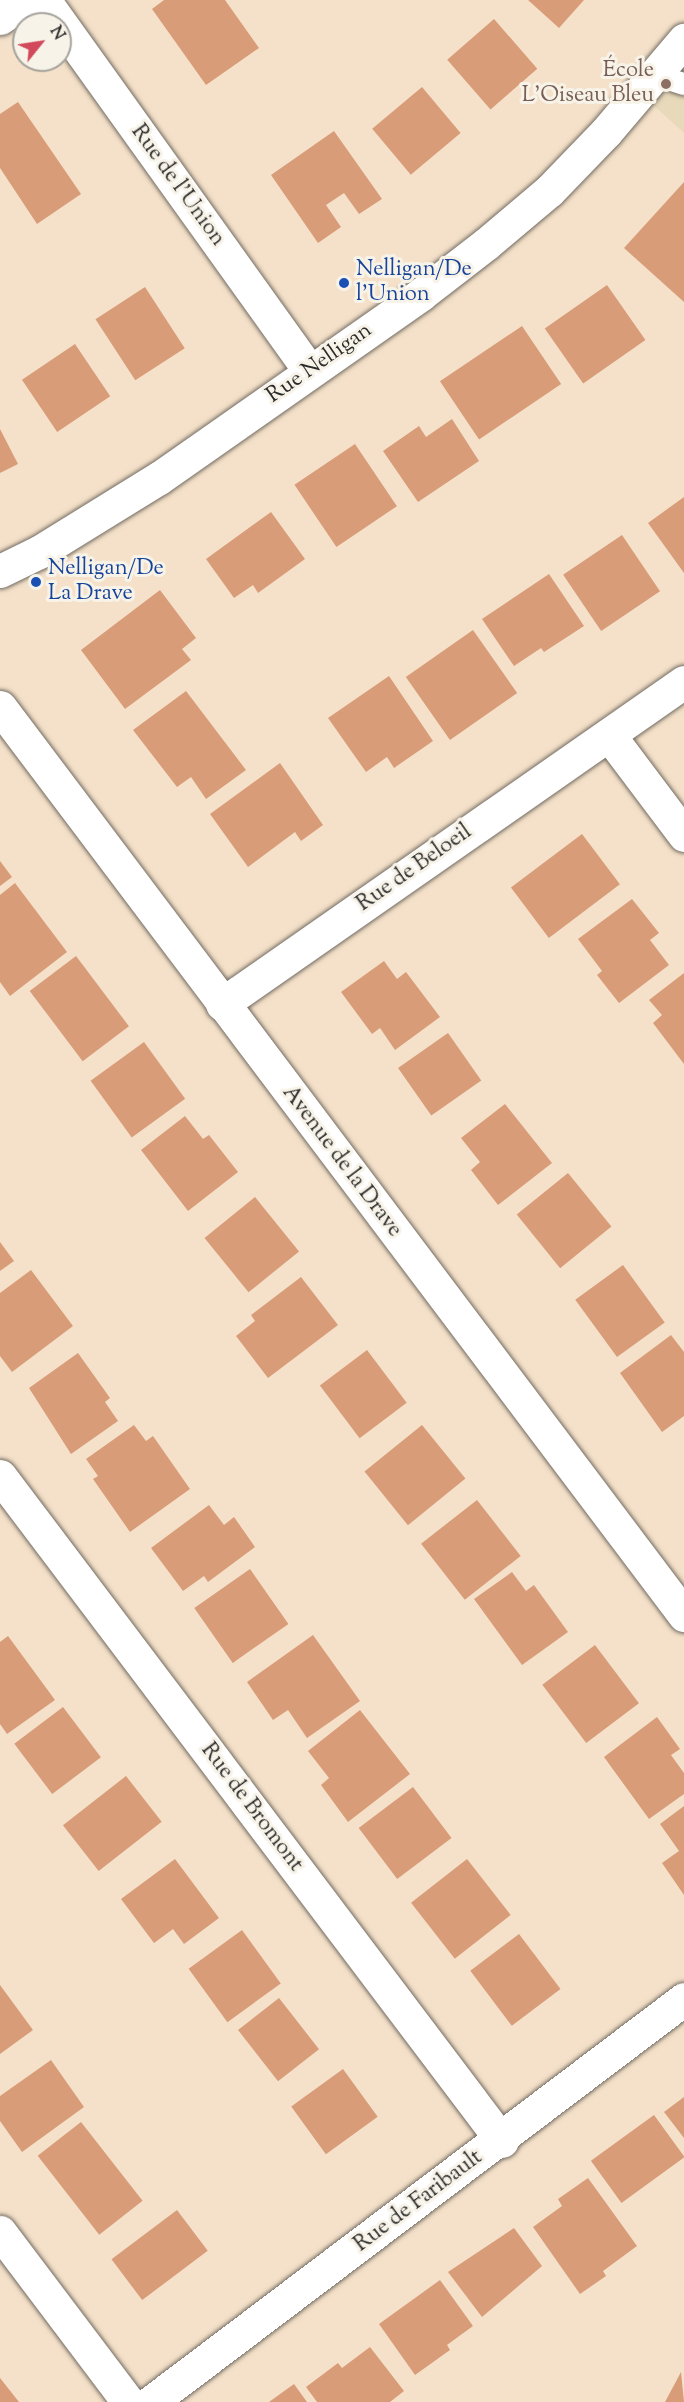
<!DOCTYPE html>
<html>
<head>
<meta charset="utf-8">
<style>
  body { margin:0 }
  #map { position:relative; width:684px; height:2402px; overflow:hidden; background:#f5e1c9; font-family:"Sorts Mill Goudy",serif }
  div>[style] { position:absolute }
  .built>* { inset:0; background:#e8d9ba }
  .building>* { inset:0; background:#d89c79; transform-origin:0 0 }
  .roads { filter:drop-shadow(0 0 2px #726b62) drop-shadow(0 0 2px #726b62) }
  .lane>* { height:22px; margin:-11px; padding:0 11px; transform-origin:11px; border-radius:11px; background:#fff }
  .street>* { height:33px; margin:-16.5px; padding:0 16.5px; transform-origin:16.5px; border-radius:16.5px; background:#fff }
  .secondary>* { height:33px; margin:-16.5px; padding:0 16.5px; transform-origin:16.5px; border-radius:16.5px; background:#fff }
  .dots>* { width:16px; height:16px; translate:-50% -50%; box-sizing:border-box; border:3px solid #f7f3e8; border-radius:50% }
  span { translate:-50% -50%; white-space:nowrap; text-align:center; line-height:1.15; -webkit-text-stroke:6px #f7f3e8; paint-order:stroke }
  .education-label { font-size:22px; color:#785e54 }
  .right { translate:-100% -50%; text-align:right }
  .street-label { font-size:22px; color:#2b2b2b }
  .transit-label { font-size:22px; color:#164399 }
  .left { translate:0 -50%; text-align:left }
  .north { position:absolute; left:12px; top:12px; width:60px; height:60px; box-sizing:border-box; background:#f7f3e8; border:2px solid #a5a39c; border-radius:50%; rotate:60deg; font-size:16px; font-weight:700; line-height:24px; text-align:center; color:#2b2b2b }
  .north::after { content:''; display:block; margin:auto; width:21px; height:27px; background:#d1495b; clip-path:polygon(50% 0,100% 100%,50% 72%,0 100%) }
</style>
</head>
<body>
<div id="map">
  <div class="built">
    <div style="clip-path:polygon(684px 40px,684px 133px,640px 93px)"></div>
  </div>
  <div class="building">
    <div style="clip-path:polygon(164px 0,225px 0,259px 48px,206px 85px,152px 9px)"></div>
    <div style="clip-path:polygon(528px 0,584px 0,559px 28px)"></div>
    <div style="left:494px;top:19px;width:66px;height:62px;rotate:49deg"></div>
    <div style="left:422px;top:87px;width:60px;height:65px;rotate:50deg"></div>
    <div style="clip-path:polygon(18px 102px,81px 194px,37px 224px,0 168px,0 114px)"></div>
    <div style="clip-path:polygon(334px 131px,382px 199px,359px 214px,344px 193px,326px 205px,341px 227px,318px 243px,271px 175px)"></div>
    <div style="clip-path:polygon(684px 182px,684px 302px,624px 248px)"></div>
    <div style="left:607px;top:285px;width:67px;height:76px;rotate:55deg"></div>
    <div style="left:145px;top:287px;width:73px;height:59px;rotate:57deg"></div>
    <div style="left:522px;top:326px;width:70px;height:99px;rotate:56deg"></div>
    <div style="left:75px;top:344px;width:63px;height:64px;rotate:56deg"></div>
    <div style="clip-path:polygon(452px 419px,479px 461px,418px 502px,383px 451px,419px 426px,426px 437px)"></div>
    <div style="clip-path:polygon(0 429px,18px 464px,0 473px)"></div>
    <div style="left:355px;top:444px;width:75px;height:73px;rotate:56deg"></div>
    <div style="clip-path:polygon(684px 497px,684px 573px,648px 523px)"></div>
    <div style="clip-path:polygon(271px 512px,305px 559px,258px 593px,253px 585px,234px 598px,206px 559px)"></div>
    <div style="left:622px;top:535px;width:68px;height:71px;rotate:56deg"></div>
    <div style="clip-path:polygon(549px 574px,584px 626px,544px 652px,541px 648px,514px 666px,482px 619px)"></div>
    <div style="clip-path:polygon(160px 590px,196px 638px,182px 649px,191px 660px,125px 709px,81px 650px)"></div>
    <div style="left:473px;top:630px;width:77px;height:82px;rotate:55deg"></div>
    <div style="clip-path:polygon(389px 676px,433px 741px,394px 768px,387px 757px,366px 772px,328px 718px)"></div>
    <div style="clip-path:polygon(186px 691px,246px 770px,206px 799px,191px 777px,177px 787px,133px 730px)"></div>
    <div style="clip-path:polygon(280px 763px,323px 825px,301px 841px,295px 832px,248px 867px,210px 814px)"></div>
    <div style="left:582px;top:834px;width:63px;height:89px;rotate:53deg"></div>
    <div style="clip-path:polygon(0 861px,12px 877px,0 886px)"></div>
    <div style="clip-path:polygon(15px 883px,67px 952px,10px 996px,0 982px,0 895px)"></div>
    <div style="clip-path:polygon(632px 899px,659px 933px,650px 940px,669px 965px,619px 1003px,597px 975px,602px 971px,578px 939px)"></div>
    <div style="left:76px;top:956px;width:88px;height:58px;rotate:53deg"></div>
    <div style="clip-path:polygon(384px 961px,397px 979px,406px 972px,440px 1017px,395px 1050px,380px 1028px,372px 1034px,341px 992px)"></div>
    <div style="clip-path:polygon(684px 973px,684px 1064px,653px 1023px,662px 1015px,649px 1000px)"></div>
    <div style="left:448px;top:1033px;width:58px;height:61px;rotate:55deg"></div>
    <div style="left:144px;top:1042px;width:70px;height:66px;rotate:54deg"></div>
    <div style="clip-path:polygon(505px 1104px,552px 1163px,498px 1205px,471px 1170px,480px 1162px,461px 1138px)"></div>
    <div style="clip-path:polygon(185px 1116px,203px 1139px,209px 1135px,238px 1172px,188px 1211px,141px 1150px)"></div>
    <div style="left:568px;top:1173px;width:69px;height:66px;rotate:51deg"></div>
    <div style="left:255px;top:1197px;width:70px;height:65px;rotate:51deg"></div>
    <div style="clip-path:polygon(0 1242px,14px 1261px,0 1271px)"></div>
    <div style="left:623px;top:1265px;width:71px;height:59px;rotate:54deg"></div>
    <div style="clip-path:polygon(31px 1270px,73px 1326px,12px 1372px,0 1356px,0 1293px)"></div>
    <div style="clip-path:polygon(301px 1277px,338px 1325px,268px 1378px,236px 1336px,255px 1321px,251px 1315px)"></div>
    <div style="clip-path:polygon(671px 1335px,684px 1352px,684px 1416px,662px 1432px,620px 1373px)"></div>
    <div style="left:367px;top:1350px;width:66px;height:59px;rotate:53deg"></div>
    <div style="clip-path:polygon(78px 1353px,110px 1398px,105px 1402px,118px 1421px,71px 1454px,29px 1388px)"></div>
    <div style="clip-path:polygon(134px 1425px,146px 1441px,153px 1436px,190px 1489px,130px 1532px,93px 1479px,98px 1476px,86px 1459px)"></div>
    <div style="left:422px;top:1425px;width:69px;height:74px;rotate:51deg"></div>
    <div style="left:477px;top:1500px;width:71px;height:71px;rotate:52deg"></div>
    <div style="clip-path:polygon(209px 1505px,224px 1525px,234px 1517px,255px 1547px,208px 1582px,204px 1576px,183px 1591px,151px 1548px)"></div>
    <div style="left:250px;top:1569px;width:67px;height:68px;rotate:55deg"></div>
    <div style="clip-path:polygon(512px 1572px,526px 1591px,534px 1585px,568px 1632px,522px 1665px,474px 1599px)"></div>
    <div style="clip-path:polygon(313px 1635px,360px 1701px,307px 1738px,288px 1710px,273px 1720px,247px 1682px)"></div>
    <div style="clip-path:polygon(8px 1636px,55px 1700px,7px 1734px,0 1724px,0 1642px)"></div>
    <div style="left:595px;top:1645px;width:73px;height:66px;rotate:53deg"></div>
    <div style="left:63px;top:1707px;width:63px;height:61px;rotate:53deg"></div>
    <div style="clip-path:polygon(360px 1710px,410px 1774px,348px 1822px,321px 1785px,329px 1778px,308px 1751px)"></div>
    <div style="clip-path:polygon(657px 1717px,680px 1749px,671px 1755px,684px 1773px,684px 1794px,649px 1819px,604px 1757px)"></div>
    <div style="left:126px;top:1776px;width:58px;height:80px;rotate:52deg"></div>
    <div style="left:413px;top:1787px;width:64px;height:68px;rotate:53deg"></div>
    <div style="clip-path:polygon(684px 1806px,684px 1895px,662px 1863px,679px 1851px,660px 1824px)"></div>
    <div style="clip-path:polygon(175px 1859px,219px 1918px,184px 1944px,173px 1929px,154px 1943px,121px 1899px)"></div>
    <div style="left:467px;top:1859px;width:71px;height:71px;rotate:52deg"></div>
    <div style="left:242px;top:1930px;width:66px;height:66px;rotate:54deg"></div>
    <div style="left:519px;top:1934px;width:69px;height:61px;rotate:53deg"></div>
    <div style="clip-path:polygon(0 1985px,33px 2030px,0 2054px)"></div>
    <div style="left:279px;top:1998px;width:65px;height:52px;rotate:52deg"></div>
    <div style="clip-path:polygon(51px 2060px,84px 2107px,22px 2152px,0 2121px,0 2096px)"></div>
    <div style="left:343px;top:2069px;width:59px;height:64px;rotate:54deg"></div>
    <div style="clip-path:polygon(684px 2097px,684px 2138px,664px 2112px)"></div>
    <div style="left:654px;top:2115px;width:52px;height:78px;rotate:54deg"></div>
    <div style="left:81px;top:2122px;width:100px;height:55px;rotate:52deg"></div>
    <div style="clip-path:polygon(588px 2178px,637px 2246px,603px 2271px,606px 2276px,580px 2294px,533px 2227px,562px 2206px,558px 2199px)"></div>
    <div style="left:177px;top:2210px;width:51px;height:82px;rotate:53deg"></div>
    <div style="clip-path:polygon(514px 2228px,542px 2266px,482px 2317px,448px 2272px)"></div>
    <div style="clip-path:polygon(440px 2280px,473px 2326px,447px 2345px,450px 2350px,415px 2375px,379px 2324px)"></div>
    <div style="clip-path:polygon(370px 2347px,404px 2391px,390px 2402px,317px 2402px,306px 2387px,338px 2363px,342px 2368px)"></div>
    <div style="clip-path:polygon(681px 2372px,684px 2402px,665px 2402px)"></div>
    <div style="clip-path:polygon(0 2378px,19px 2402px,0 2402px)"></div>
    <div style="clip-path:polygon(294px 2384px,307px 2402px,269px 2402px)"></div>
  </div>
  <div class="roads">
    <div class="lane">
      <div style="left:656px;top:75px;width:29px;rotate:18deg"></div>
    </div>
    <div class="street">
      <div style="left:44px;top:0;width:457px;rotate:54.4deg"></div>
      <div style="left:0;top:18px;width:32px;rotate:-35deg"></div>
      <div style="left:0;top:707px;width:1137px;rotate:53.01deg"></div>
      <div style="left:609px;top:735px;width:125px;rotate:53.1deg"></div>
      <div style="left:222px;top:1004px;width:563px;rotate:-34.88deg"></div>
      <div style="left:0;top:1476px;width:833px;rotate:52.95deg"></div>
      <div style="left:0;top:2232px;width:213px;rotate:53deg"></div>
      <div style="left:151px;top:2402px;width:668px;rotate:-37.09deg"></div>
    </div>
    <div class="secondary">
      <div style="left:0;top:571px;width:43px;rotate:-26deg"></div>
      <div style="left:39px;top:552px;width:141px;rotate:-31.7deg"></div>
      <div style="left:159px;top:478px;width:319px;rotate:-35deg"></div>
      <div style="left:420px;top:295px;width:83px;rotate:-37.7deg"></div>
      <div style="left:486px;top:244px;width:82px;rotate:-40.1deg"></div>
      <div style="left:549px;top:191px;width:82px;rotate:-46deg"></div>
      <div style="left:606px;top:132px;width:121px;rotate:-49.7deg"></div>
    </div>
  </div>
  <div class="dots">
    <div style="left:666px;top:84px;background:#8d6e63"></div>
    <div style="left:344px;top:283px;background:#1a4fb4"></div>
    <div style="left:36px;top:582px;background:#1a4fb4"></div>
  </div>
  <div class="education-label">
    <span class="right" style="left:654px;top:84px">École<br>L'Oiseau Bleu</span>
  </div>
  <div class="street-label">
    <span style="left:177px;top:186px;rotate:54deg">Rue de l'Union</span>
    <span style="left:320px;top:364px;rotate:-35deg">Rue Nelligan</span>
    <span style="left:415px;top:869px;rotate:-35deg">Rue de Beloeil</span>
    <span style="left:341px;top:1162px;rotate:53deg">Avenue de la Drave</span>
    <span style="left:251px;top:1808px;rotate:53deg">Rue de Bromont</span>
    <span style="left:419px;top:2202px;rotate:-37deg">Rue de Faribault</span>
  </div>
  <div class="transit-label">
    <span class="left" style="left:356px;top:283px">Nelligan/De<br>l'Union</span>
    <span class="left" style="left:48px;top:582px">Nelligan/De<br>La Drave</span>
  </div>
  <div class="north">N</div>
</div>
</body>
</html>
